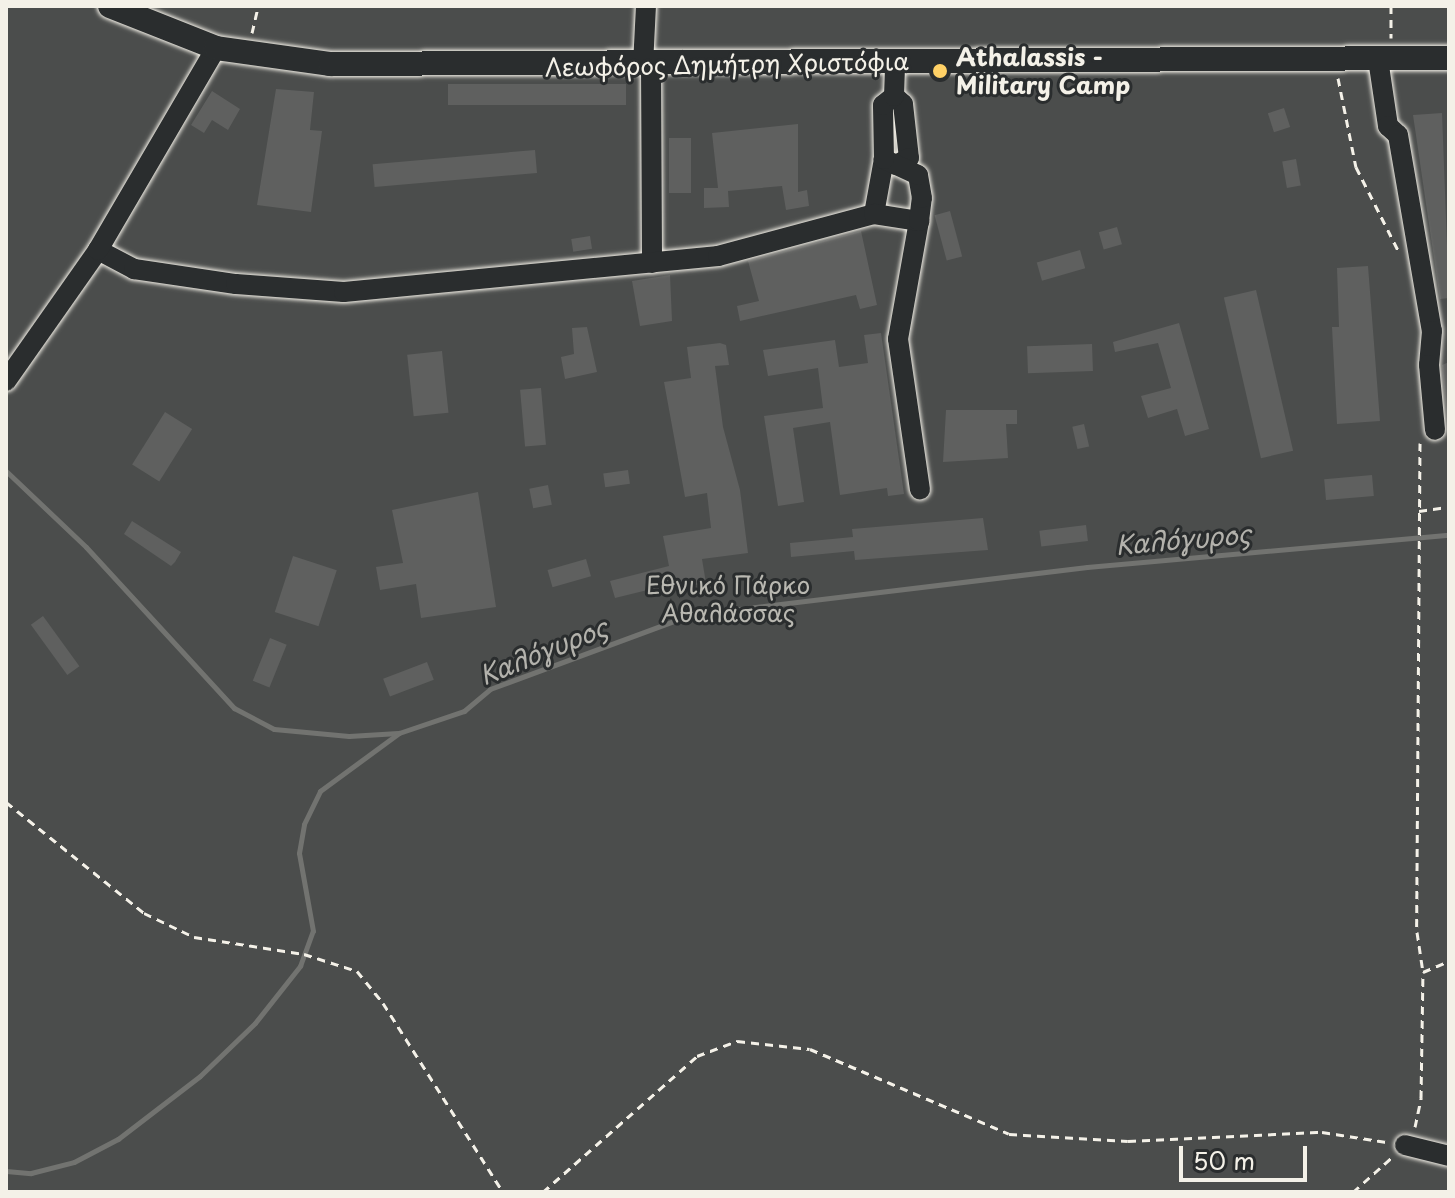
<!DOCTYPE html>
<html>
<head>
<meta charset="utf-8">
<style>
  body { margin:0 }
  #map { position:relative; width:1455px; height:1198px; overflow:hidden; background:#323535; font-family:"Playpen Sans",sans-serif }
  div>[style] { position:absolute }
  .green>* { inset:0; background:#4b4d4c; transform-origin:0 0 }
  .stream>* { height:5px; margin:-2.5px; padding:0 2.5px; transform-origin:2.5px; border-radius:2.5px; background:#727370 }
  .building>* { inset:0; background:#5f605f; transform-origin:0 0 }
  .path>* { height:3px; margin-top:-1.5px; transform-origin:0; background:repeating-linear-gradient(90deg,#f4f1e8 0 8px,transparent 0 14px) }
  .roads { filter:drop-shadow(0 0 2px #f4f1e8) drop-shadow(0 0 2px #f4f1e8) }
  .minor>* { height:20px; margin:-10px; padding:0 10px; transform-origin:10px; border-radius:10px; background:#2a2d2e }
  .major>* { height:24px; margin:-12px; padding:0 12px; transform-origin:12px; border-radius:12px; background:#2a2d2e }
  .dots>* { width:22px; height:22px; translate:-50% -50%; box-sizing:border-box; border:4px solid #2a2d2e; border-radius:50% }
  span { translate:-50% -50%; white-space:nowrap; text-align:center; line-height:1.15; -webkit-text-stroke:6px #2a2d2e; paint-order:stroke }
  .poi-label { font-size:24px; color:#f4f1e8; font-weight:700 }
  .left { translate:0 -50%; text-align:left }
  .street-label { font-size:24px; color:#f4f1e8 }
  .park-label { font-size:24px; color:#b9b8b1 }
  .water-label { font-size:26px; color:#b3b2ac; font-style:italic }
  .frame { position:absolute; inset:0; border:8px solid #f4f1e8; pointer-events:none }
  .scale { position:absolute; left:1179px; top:1146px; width:128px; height:36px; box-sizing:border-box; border:4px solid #f4f1e8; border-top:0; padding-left:10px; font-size:24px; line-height:28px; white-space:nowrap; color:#f4f1e8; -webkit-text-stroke:6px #2a2d2e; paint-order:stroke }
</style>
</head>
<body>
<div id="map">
  <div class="green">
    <div style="left:6px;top:6px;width:1443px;height:1186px"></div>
  </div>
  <div class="stream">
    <div style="left:6px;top:471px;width:110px;rotate:43.5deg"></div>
    <div style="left:86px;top:547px;width:219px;rotate:47.4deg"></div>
    <div style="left:234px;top:708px;width:45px;rotate:27.7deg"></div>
    <div style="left:274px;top:729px;width:75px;rotate:5.3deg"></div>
    <div style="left:349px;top:736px;width:49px;rotate:-3.5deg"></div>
    <div style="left:6px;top:1171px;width:25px;rotate:5deg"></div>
    <div style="left:31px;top:1173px;width:44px;rotate:-14.3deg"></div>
    <div style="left:74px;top:1162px;width:50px;rotate:-27.6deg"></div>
    <div style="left:118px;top:1139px;width:103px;rotate:-37.5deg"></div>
    <div style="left:200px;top:1076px;width:76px;rotate:-43.9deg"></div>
    <div style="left:255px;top:1023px;width:73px;rotate:-51.7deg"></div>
    <div style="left:300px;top:966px;width:37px;rotate:-70deg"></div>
    <div style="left:313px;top:931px;width:79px;rotate:-100.2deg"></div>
    <div style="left:299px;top:853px;width:29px;rotate:-80deg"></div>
    <div style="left:304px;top:824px;width:37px;rotate:-64deg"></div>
    <div style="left:320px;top:791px;width:98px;rotate:-36.3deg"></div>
    <div style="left:399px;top:733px;width:69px;rotate:-18.7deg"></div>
    <div style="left:464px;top:711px;width:34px;rotate:-40deg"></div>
    <div style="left:490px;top:689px;width:213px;rotate:-20.3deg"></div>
    <div style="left:690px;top:615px;width:400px;rotate:-6.9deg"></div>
    <div style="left:1087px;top:567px;width:363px;rotate:-5.1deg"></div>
  </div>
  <div class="building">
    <div style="left:448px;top:84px;width:178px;height:21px"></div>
    <div style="clip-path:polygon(276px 89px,314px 92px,310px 130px,322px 131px,311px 212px,257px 205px)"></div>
    <div style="clip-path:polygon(212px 91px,240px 109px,228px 130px,212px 120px,204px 133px,191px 125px)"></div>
    <div style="left:1284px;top:108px;width:20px;height:17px;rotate:72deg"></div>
    <div style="clip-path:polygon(1442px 113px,1449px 298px,1440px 299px,1413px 115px)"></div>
    <div style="clip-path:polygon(798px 124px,798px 192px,807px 190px,809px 206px,786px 210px,782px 186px,728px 191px,729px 207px,704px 208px,704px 188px,718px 188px,712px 133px)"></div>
    <div style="left:669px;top:138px;width:22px;height:55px"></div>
    <div style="left:535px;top:150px;width:23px;height:163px;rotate:85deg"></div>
    <div style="left:1296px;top:159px;width:27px;height:14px;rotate:80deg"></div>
    <div style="left:950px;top:211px;width:47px;height:16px;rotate:75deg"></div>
    <div style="left:1117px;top:227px;width:18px;height:19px;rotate:74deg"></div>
    <div style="clip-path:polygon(861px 231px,877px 305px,860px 309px,856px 295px,740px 321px,737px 306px,759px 301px,748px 261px)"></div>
    <div style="left:590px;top:236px;width:13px;height:19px;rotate:81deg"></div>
    <div style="left:1080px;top:250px;width:19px;height:45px;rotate:74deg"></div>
    <div style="clip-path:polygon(1368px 266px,1380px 421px,1337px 424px,1332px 327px,1339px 327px,1337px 268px)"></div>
    <div style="clip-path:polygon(670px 275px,672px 321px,640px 326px,632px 281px)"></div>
    <div style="left:1256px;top:290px;width:165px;height:33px;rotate:77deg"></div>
    <div style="clip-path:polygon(1179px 323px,1209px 429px,1185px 436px,1177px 409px,1148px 418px,1141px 396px,1171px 388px,1158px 343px,1115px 352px,1113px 342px)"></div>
    <div style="clip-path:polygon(587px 327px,597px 372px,565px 379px,561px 357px,574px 354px,572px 328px)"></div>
    <div style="clip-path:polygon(881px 333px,904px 494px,888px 496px,887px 488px,840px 495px,830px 422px,793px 428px,804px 502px,778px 506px,764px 416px,823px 408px,818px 368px,768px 376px,763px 350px,835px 340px,839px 367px,868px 363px,864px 335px)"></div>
    <div style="clip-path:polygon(720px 343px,726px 345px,729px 365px,715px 366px,723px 427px,740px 490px,748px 553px,702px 559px,706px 583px,673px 589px,672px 584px,615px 598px,610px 581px,669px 566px,663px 536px,711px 528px,707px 493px,685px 497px,664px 382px,691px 378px,687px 347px)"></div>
    <div style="left:1092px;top:344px;width:27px;height:65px;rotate:88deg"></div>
    <div style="left:442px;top:351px;width:62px;height:35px;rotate:84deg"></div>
    <div style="clip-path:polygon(1449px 362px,1449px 421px,1447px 421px,1442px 365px)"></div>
    <div style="left:541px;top:388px;width:57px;height:21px;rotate:85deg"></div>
    <div style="clip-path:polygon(946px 410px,1017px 410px,1017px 424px,1006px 424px,1008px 458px,943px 462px)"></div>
    <div style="left:165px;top:412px;width:32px;height:62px;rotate:32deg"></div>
    <div style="left:1084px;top:424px;width:23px;height:12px;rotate:77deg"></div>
    <div style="left:628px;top:470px;width:14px;height:25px;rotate:82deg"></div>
    <div style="left:1372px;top:475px;width:21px;height:48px;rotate:85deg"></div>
    <div style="left:548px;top:485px;width:20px;height:19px;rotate:79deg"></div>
    <div style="clip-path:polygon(478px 492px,496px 607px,421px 618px,416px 584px,380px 590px,376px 567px,403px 563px,392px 510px)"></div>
    <div style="clip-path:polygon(983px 518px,988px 550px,855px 560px,854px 551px,791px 557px,790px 543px,853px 537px,852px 529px)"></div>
    <div style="clip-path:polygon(132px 521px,181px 552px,175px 562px,171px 566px,124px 534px)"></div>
    <div style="left:1086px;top:525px;width:16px;height:47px;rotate:83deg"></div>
    <div style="left:293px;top:556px;width:46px;height:59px;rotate:18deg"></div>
    <div style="left:586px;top:559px;width:18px;height:40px;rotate:74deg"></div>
    <div style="left:43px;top:616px;width:62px;height:15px;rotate:54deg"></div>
    <div style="left:270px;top:638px;width:18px;height:46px;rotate:22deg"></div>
    <div style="left:427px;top:662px;width:19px;height:47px;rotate:69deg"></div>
  </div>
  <div class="path">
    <div style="left:1391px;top:6px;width:32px;rotate:90deg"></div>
    <div style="left:252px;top:33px;width:28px;rotate:-77deg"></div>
    <div style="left:1338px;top:78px;width:91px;rotate:78.6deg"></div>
    <div style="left:1356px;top:167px;width:93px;rotate:63.2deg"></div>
    <div style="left:1420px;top:443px;width:489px;rotate:90.4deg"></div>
    <div style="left:1417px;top:932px;width:40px;rotate:81.5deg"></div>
    <div style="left:1419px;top:511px;width:30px;rotate:-8deg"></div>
    <div style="left:6px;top:802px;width:177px;rotate:38.8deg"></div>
    <div style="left:144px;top:913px;width:55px;rotate:25.6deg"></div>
    <div style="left:194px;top:937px;width:111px;rotate:8.8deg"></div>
    <div style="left:304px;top:954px;width:56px;rotate:17.8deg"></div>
    <div style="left:357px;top:971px;width:41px;rotate:50.9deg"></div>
    <div style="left:383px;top:1003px;width:224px;rotate:57.6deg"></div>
    <div style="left:1415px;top:1127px;width:30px;rotate:-78deg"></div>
    <div style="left:1421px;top:1098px;width:126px;rotate:-89.1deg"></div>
    <div style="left:1423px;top:972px;width:28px;rotate:-23deg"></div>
    <div style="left:543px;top:1192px;width:205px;rotate:-41.4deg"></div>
    <div style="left:697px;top:1056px;width:43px;rotate:-20.6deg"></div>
    <div style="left:737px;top:1041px;width:73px;rotate:6.3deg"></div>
    <div style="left:810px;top:1049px;width:216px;rotate:23.1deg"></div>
    <div style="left:1009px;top:1134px;width:119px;rotate:3.4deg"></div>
    <div style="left:1128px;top:1141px;width:194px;rotate:-2.7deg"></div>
    <div style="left:1322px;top:1132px;width:65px;rotate:8.9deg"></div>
    <div style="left:1353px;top:1192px;width:51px;rotate:-41.8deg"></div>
  </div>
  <div class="roads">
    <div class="minor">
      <div style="left:1378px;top:59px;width:68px;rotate:81.5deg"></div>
      <div style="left:1388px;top:126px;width:13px;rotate:42deg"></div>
      <div style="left:1398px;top:135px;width:199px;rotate:80.2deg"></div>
      <div style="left:1432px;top:331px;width:34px;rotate:95deg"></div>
      <div style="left:1429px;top:365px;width:65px;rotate:84.7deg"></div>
      <div style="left:643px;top:65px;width:59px;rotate:-87.1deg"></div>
      <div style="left:651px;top:65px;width:198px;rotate:89.7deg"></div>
      <div style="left:894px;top:96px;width:12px;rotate:42deg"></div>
      <div style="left:903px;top:104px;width:54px;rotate:83.7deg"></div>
      <div style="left:909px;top:158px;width:15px;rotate:152deg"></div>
      <div style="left:874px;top:214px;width:56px;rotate:-79.7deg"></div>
      <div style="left:919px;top:221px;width:120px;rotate:100.1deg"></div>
      <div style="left:898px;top:339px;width:152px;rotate:81.7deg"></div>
      <div style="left:98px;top:250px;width:41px;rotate:27.8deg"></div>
      <div style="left:134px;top:269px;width:103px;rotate:8.4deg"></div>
      <div style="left:236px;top:284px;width:108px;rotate:4.2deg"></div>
      <div style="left:344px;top:292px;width:376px;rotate:-5.5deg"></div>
      <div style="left:718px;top:256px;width:162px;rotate:-15.1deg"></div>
      <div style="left:874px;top:214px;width:46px;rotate:8.8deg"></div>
      <div style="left:919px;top:221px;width:23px;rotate:-83deg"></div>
      <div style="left:922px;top:198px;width:23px;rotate:-100deg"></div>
      <div style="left:918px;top:175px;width:38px;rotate:-155deg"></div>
      <div style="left:884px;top:159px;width:54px;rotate:-91.1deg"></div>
      <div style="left:883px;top:105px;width:14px;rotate:-39deg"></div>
      <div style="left:894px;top:96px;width:34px;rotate:-88deg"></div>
      <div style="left:6px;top:381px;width:160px;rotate:-54.9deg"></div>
      <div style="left:98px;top:250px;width:234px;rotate:-59.7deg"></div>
      <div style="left:1405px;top:1145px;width:45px;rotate:14deg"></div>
    </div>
    <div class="major">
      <div style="left:110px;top:6px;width:114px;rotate:21.6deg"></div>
      <div style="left:216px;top:48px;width:115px;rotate:8deg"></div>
      <div style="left:330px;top:64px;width:1119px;rotate:-0.31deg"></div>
    </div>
  </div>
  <div class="dots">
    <div style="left:940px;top:71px;background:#ffd166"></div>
  </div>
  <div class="poi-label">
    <span class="left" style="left:956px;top:71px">Athalassis -<br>Military Camp</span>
  </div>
  <div class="street-label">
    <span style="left:727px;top:64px;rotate:-1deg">Λεωφόρος Δημήτρη Χριστόφια</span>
  </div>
  <div class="park-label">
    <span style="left:728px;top:599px">Εθνικό Πάρκο<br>Αθαλάσσας</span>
  </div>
  <div class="water-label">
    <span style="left:1183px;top:539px;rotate:-5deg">Καλόγυρος</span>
    <span style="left:543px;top:651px;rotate:-22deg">Καλόγυρος</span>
  </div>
  <div class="frame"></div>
  <div class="scale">50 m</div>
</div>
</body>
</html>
